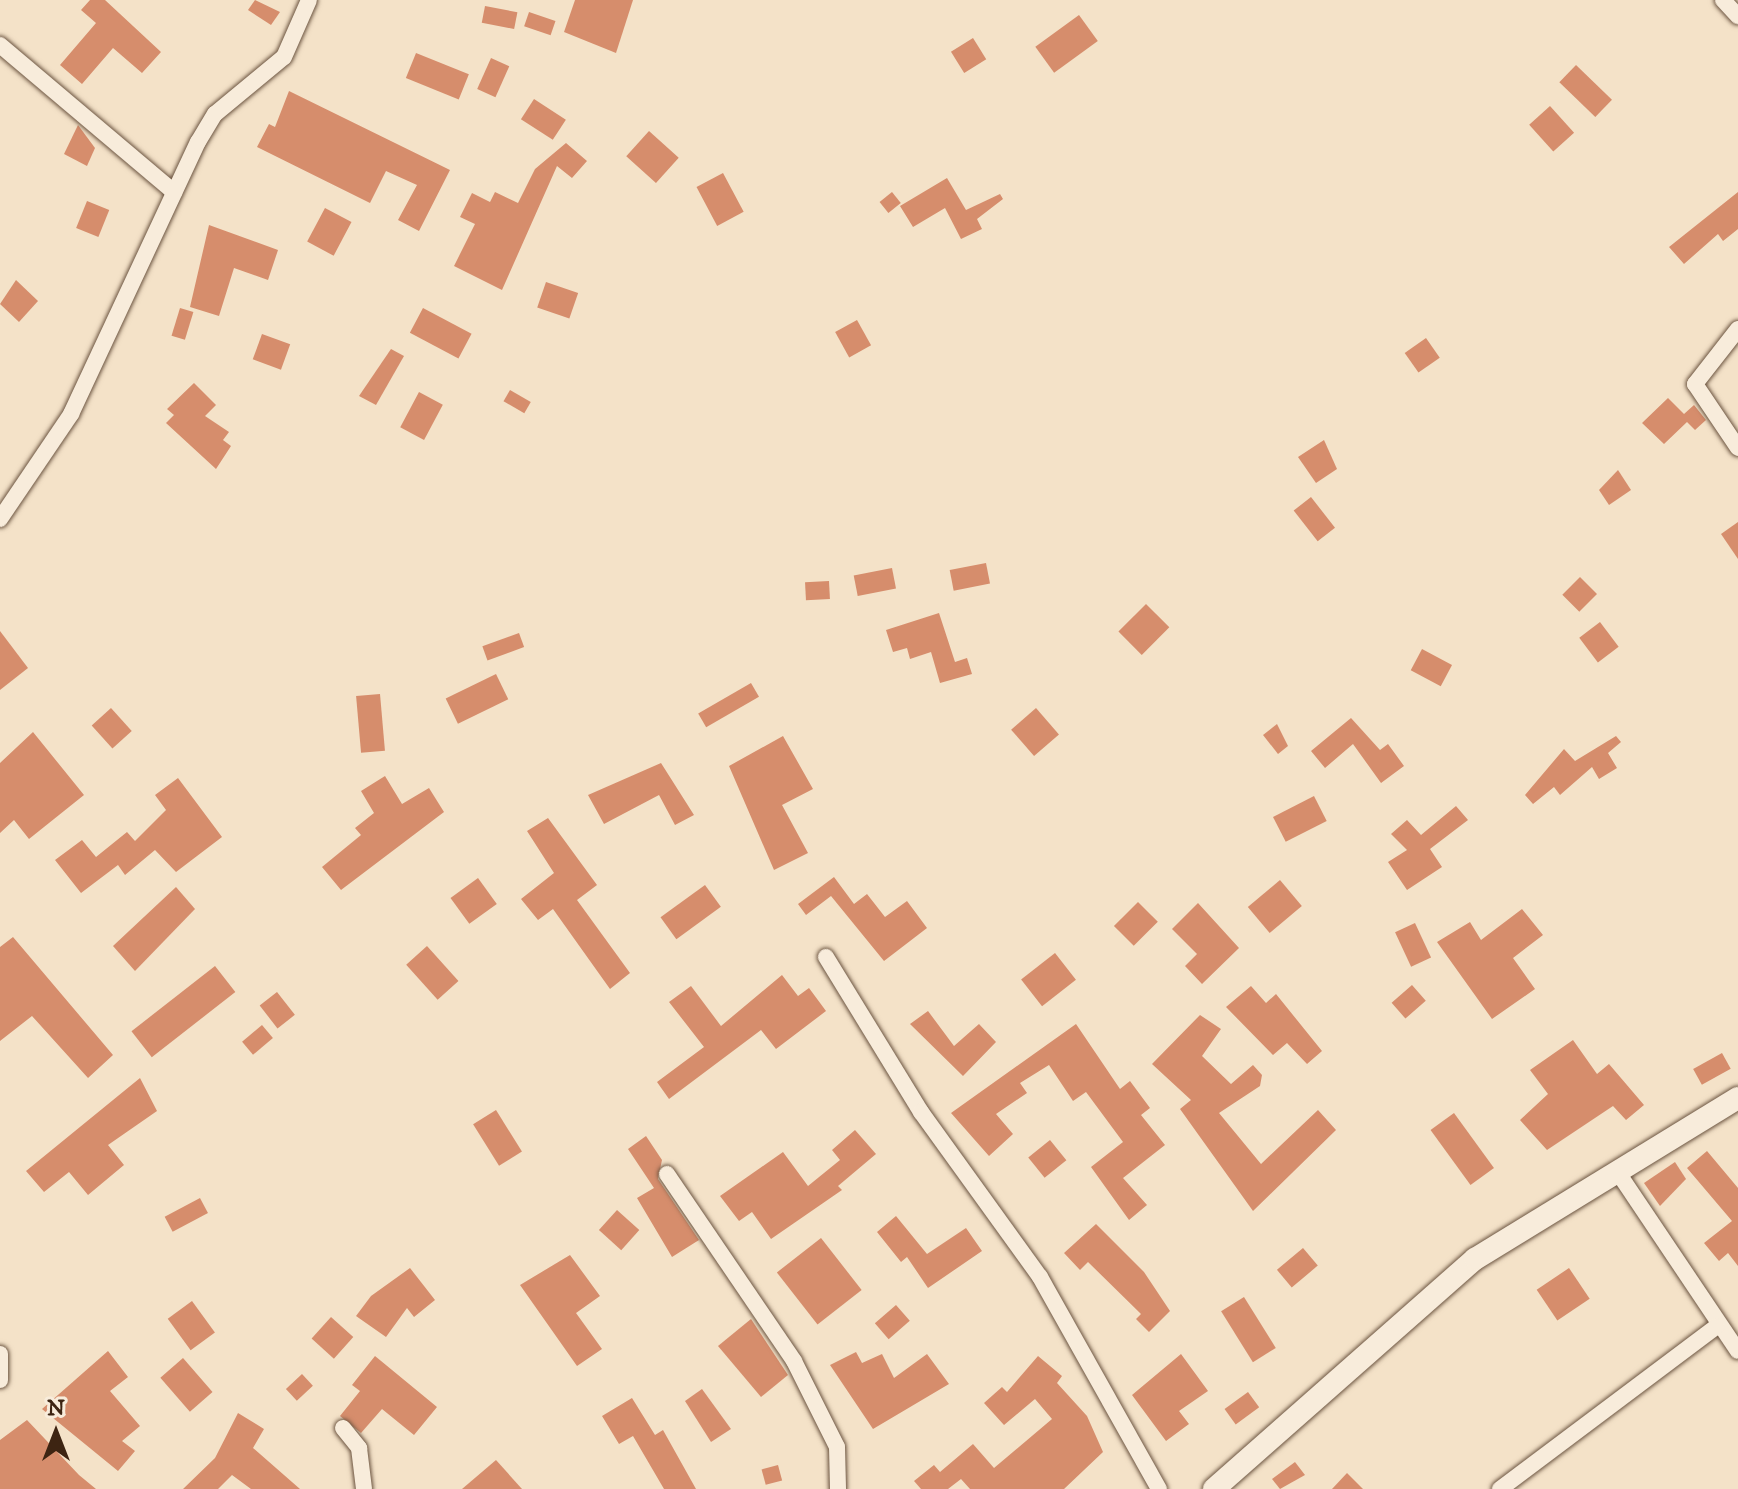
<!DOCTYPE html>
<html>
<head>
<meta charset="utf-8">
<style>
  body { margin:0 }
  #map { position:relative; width:1738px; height:1489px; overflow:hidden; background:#f4e2c8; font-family:"IM FELL DW Pica",serif }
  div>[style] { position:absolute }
  .building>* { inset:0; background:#d68d6c; transform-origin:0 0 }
  .roads { filter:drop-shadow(0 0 2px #6b5440) drop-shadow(0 0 2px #6b5440) }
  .street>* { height:16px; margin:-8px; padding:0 8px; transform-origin:8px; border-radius:8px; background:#f8ecdb }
  .secondary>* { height:22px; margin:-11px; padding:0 11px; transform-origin:11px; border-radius:11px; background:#f8ecdb }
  span { translate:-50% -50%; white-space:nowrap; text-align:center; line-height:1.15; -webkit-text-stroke:8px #f8ecdb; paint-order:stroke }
  .north { position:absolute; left:16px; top:1393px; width:80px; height:80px; -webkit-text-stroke:6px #f8ecdb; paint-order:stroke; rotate:0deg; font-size:22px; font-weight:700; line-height:32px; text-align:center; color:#3d2412 }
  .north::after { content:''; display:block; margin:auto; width:28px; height:36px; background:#3d2412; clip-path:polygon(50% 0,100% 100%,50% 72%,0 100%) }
</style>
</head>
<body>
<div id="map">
  <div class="building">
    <div style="clip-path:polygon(90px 0,105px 0,161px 52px,142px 73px,113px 48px,82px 84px,60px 65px,96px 23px,81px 10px)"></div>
    <div style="clip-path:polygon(255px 0,280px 12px,271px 25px,248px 10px)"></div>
    <div style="clip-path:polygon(575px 0,633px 0,616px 53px,564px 32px)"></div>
    <div style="left:485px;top:6px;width:33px;height:17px;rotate:11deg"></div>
    <div style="left:529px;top:12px;width:28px;height:15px;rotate:19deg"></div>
    <div style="left:1079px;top:15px;width:32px;height:54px;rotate:54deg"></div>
    <div style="left:973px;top:38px;width:25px;height:26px;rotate:58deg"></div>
    <div style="left:416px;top:53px;width:57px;height:27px;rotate:22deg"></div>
    <div style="left:491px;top:58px;width:20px;height:34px;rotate:24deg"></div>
    <div style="left:1576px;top:65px;width:50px;height:24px;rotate:44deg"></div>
    <div style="clip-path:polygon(289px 91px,450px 170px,419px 231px,398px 220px,417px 185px,386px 171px,370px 203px,257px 147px,269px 124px,275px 127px)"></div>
    <div style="left:534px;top:99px;width:38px;height:24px;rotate:33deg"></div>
    <div style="left:1550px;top:106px;width:36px;height:28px;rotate:48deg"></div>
    <div style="clip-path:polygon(78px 125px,95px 148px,87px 166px,64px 154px)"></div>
    <div style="left:649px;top:131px;width:40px;height:34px;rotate:42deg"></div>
    <div style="clip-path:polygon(566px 143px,587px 161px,572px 178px,557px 166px,502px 290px,454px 266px,475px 224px,460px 217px,472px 193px,490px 202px,495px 192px,518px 203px,535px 169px)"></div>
    <div style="left:723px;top:173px;width:44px;height:30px;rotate:62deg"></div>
    <div style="clip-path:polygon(947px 178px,966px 210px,1000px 194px,1003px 199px,977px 219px,982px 229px,961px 239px,945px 208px,913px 227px,900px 206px)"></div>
    <div style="left:892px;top:192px;width:14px;height:16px;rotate:51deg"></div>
    <div style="clip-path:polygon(1738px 192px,1738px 229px,1723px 241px,1718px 234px,1684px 264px,1669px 247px)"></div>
    <div style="left:87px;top:201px;width:24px;height:29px;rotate:22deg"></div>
    <div style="left:325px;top:208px;width:30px;height:38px;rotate:28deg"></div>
    <div style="clip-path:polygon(209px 225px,278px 250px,268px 280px,234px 268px,219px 316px,190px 307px)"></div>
    <div style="clip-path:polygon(16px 280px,38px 301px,19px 322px,0 304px)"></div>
    <div style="left:546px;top:282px;width:34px;height:27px;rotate:19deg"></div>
    <div style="left:180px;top:308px;width:14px;height:29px;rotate:17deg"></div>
    <div style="left:423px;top:308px;width:55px;height:28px;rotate:28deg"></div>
    <div style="left:857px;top:320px;width:29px;height:25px;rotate:61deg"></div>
    <div style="left:262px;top:334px;width:30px;height:27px;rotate:20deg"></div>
    <div style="left:1426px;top:338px;width:24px;height:26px;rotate:55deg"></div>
    <div style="clip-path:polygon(391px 349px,404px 356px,376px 405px,359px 396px)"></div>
    <div style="clip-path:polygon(194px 383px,216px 405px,205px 416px,229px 432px,223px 440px,231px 446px,216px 469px,166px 423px,174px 415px,167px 409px)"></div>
    <div style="left:510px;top:390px;width:24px;height:13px;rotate:30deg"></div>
    <div style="left:419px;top:392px;width:27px;height:40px;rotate:28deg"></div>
    <div style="clip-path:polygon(1668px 398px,1684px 414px,1694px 405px,1706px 420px,1695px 430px,1687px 422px,1664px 444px,1642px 423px)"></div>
    <div style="clip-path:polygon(1324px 440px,1337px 469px,1316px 483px,1298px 457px)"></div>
    <div style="clip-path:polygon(1618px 470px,1631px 490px,1609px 505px,1599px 490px)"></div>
    <div style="left:1311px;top:497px;width:39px;height:22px;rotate:52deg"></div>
    <div style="clip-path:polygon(1738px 522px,1738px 559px,1721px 534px)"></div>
    <div style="left:986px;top:563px;width:21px;height:37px;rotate:79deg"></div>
    <div style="left:892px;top:568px;width:21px;height:39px;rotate:79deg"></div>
    <div style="left:1580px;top:577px;width:24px;height:25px;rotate:45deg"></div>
    <div style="left:829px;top:581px;width:18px;height:24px;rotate:87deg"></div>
    <div style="left:1146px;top:604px;width:33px;height:39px;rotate:45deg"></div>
    <div style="clip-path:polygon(939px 613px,955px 662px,967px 658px,972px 674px,940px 683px,931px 652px,910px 659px,907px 648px,893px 652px,886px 630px)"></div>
    <div style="left:1600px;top:622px;width:31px;height:26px;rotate:53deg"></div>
    <div style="clip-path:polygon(0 631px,28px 668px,0 690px)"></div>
    <div style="left:519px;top:633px;width:15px;height:39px;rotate:70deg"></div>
    <div style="left:1422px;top:649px;width:34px;height:24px;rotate:28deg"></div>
    <div style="left:496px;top:674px;width:28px;height:56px;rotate:64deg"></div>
    <div style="left:751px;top:683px;width:16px;height:61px;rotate:60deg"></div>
    <div style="left:380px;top:694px;width:57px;height:24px;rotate:85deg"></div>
    <div style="left:111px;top:708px;width:31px;height:26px;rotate:48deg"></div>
    <div style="left:1036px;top:708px;width:35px;height:33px;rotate:49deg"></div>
    <div style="clip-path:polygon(1351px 718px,1380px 750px,1388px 744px,1404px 766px,1381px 783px,1353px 744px,1325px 768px,1311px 751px)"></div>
    <div style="clip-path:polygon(1277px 724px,1288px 746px,1278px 754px,1263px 735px)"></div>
    <div style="clip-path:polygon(33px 732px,84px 795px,29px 839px,14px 820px,0 833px,0 763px)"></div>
    <div style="clip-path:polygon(783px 736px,813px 789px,782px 805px,808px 853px,774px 870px,729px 766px)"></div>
    <div style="clip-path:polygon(1616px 736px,1621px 742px,1608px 753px,1617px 768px,1599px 779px,1592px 767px,1560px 795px,1554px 787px,1533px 804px,1525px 795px,1564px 749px,1575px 761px)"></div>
    <div style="clip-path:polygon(661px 763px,694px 815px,675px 825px,659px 795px,604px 824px,588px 795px)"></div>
    <div style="clip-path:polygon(385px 776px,402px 804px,429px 788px,444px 812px,341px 890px,322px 867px,361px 835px,355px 828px,374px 813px,361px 791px)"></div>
    <div style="clip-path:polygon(178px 778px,222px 837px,176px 872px,155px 850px,125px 875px,118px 865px,81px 893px,55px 860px,82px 840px,96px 857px,127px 832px,135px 841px,166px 810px,155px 795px)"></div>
    <div style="left:1314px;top:796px;width:28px;height:46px;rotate:63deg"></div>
    <div style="clip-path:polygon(1456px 806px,1468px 820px,1430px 849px,1442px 867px,1407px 890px,1388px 862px,1407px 850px,1391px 834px,1407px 820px,1421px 835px)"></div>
    <div style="clip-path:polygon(548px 818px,597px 885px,577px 900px,630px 973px,610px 989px,553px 909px,538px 920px,521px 899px,554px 873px,527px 831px)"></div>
    <div style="clip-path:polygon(834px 877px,854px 904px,867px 894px,885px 917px,907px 901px,927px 928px,884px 961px,831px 896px,806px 915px,798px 904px)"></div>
    <div style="left:478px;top:878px;width:32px;height:34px;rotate:54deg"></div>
    <div style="left:1280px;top:880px;width:34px;height:42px;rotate:50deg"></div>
    <div style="left:705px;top:885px;width:27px;height:55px;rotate:54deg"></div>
    <div style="clip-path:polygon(176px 887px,195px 909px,135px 971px,113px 946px)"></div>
    <div style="left:1138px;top:902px;width:28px;height:34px;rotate:45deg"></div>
    <div style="clip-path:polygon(1198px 903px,1239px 948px,1202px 984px,1185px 966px,1197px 954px,1172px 929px)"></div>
    <div style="clip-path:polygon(1522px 909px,1543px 935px,1513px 958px,1535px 989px,1492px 1019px,1437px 942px,1470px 922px,1481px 940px)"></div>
    <div style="left:1415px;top:923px;width:38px;height:22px;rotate:65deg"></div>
    <div style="clip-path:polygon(13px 937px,113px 1055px,88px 1078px,32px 1016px,0 1041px,0 947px)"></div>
    <div style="left:427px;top:946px;width:47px;height:28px;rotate:48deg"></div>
    <div style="left:1055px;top:953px;width:34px;height:43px;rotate:52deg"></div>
    <div style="left:215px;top:966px;width:33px;height:106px;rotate:52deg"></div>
    <div style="clip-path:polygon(782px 975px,798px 996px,809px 988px,826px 1011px,776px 1049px,761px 1030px,669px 1099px,657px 1082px,704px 1047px,669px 1002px,691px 986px,721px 1026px)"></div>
    <div style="left:1412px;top:985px;width:21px;height:27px;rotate:49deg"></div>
    <div style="clip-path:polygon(1251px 986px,1266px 1003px,1276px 994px,1322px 1051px,1307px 1064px,1287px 1043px,1273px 1055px,1226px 1007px)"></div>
    <div style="left:277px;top:992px;width:29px;height:22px;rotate:52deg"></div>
    <div style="clip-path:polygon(928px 1011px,954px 1046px,979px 1024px,996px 1042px,963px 1076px,910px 1024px)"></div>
    <div style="clip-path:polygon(1200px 1015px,1221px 1029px,1202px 1056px,1231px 1084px,1253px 1065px,1262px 1075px,1260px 1086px,1219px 1113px,1261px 1164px,1318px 1110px,1336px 1130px,1253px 1211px,1180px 1109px,1191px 1100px,1152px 1064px)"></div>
    <div style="clip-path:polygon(1076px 1024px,1120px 1089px,1130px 1081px,1150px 1108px,1141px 1115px,1165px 1145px,1123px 1178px,1147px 1205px,1129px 1220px,1091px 1167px,1123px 1142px,1086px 1092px,1073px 1101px,1049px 1065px,1020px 1083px,1027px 1093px,996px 1114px,1013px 1134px,989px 1156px,951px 1113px)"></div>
    <div style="left:262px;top:1025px;width:17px;height:26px;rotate:50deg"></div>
    <div style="clip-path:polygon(1573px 1040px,1597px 1074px,1609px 1064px,1644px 1105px,1626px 1120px,1613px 1106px,1547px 1150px,1520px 1120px,1548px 1094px,1530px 1070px)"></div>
    <div style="left:1722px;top:1053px;width:18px;height:33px;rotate:61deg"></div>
    <div style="clip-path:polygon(140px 1078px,157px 1111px,108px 1145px,124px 1165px,88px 1195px,69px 1172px,44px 1192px,26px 1171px)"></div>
    <div style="left:496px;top:1110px;width:49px;height:27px;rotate:58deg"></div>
    <div style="left:1454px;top:1113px;width:68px;height:29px;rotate:54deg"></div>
    <div style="clip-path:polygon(855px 1130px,876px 1154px,838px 1186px,842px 1190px,771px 1239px,752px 1212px,739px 1221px,720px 1196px,783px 1152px,808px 1186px,840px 1160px,832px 1150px)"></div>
    <div style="clip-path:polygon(646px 1136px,662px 1160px,658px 1179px,699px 1240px,672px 1257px,637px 1198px,654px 1188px,628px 1149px)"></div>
    <div style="left:1050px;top:1140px;width:26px;height:28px;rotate:51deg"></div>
    <div style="clip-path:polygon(1707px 1151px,1738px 1188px,1738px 1266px,1728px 1253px,1719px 1261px,1704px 1243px,1732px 1221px,1687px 1168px)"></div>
    <div style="clip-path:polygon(1675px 1162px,1686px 1179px,1660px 1206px,1644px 1183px)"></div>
    <div style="left:200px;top:1198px;width:17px;height:40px;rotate:62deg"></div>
    <div style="left:617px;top:1210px;width:30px;height:27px;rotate:42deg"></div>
    <div style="clip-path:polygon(896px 1216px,927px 1254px,966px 1228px,982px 1251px,928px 1288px,907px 1257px,901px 1262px,877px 1232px)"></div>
    <div style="clip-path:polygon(1096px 1224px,1144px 1272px,1170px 1311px,1149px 1332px,1136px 1319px,1141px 1314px,1088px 1262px,1080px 1270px,1064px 1253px)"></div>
    <div style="left:821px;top:1238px;width:66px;height:56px;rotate:52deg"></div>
    <div style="left:1303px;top:1248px;width:23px;height:34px;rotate:50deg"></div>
    <div style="clip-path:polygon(570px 1255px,600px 1296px,576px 1313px,602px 1349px,577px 1366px,520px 1285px)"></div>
    <div style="clip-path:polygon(410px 1268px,435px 1300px,414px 1317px,407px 1308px,386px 1337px,356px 1316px,371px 1296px)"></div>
    <div style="left:1569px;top:1268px;width:37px;height:39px;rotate:56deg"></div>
    <div style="left:1244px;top:1297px;width:60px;height:27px;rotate:58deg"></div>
    <div style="left:192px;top:1301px;width:39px;height:30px;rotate:54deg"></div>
    <div style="left:896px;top:1305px;width:21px;height:28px;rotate:49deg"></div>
    <div style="left:331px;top:1317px;width:30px;height:29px;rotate:42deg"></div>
    <div style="clip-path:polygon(751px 1319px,788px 1375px,761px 1397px,718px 1346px)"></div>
    <div style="clip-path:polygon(108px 1351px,128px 1377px,110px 1391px,140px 1426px,122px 1441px,135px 1451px,118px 1471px,42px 1409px)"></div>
    <div style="clip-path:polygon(856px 1352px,862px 1363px,882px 1354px,894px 1378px,927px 1354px,949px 1384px,873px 1429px,830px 1365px)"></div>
    <div style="clip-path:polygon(1181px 1354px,1208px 1391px,1179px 1411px,1189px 1424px,1166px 1441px,1132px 1395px)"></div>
    <div style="clip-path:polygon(375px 1356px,437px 1407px,414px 1435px,382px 1409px,361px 1433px,340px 1416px,360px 1391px,352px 1385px)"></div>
    <div style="clip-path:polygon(1038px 1356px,1062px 1376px,1057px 1383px,1087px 1416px,1103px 1452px,1064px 1489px,970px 1489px,961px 1479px,948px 1489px,921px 1489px,914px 1481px,934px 1465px,940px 1472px,973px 1444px,994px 1468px,1052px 1419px,1035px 1399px,1004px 1425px,984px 1403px,1002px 1387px,1007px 1392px)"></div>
    <div style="left:183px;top:1358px;width:45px;height:30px;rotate:49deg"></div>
    <div style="left:302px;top:1374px;width:16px;height:22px;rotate:47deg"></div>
    <div style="clip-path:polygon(702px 1389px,731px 1429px,711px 1442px,685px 1401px)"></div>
    <div style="left:1248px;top:1392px;width:19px;height:29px;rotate:54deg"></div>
    <div style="clip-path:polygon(632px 1398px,655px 1435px,663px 1430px,696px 1489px,664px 1489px,633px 1436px,619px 1444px,602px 1416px)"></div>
    <div style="clip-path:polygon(238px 1413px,264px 1429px,253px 1448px,300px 1489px,251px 1489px,232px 1475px,218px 1489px,183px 1489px,215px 1458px)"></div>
    <div style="clip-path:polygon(27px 1420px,79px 1475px,96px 1489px,0 1489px,0 1440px)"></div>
    <div style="clip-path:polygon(496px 1460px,522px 1489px,462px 1489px)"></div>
    <div style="clip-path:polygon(1295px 1462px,1305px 1475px,1280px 1489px,1272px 1479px)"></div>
    <div style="left:778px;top:1465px;width:16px;height:17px;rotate:75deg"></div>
    <div style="clip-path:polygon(1347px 1473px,1363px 1489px,1332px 1489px)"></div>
  </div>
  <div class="roads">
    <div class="street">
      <div style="left:1723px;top:0;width:22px;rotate:47deg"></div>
      <div style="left:0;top:45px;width:228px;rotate:40.2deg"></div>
      <div style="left:1738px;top:329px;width:70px;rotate:128deg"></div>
      <div style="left:1695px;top:384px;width:77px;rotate:56.1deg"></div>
      <div style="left:0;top:519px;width:127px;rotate:-55.9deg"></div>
      <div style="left:71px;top:414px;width:300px;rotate:-65deg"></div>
      <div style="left:198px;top:142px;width:33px;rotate:-59deg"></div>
      <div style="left:215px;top:114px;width:89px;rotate:-39.6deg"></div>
      <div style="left:284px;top:57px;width:62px;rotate:-66.3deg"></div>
      <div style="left:826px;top:957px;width:182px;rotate:58.5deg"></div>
      <div style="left:921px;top:1112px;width:203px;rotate:54.2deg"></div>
      <div style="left:1040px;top:1277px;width:243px;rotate:60.7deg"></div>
      <div style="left:667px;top:1174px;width:226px;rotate:55.8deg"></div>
      <div style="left:794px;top:1361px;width:96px;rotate:63.4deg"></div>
      <div style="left:837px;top:1447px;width:42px;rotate:88.6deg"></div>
      <div style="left:1619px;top:1174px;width:213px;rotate:56.1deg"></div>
      <div style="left:0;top:1354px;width:26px;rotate:90deg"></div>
      <div style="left:343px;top:1428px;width:26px;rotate:51deg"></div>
      <div style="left:359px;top:1448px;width:41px;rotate:83deg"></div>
      <div style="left:1500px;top:1489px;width:270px;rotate:-36.9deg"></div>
    </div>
    <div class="secondary">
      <div style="left:1214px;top:1489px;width:348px;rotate:-41.4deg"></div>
      <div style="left:1475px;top:1259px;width:308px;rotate:-31.5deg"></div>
    </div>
  </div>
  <div class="north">N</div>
</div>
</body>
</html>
